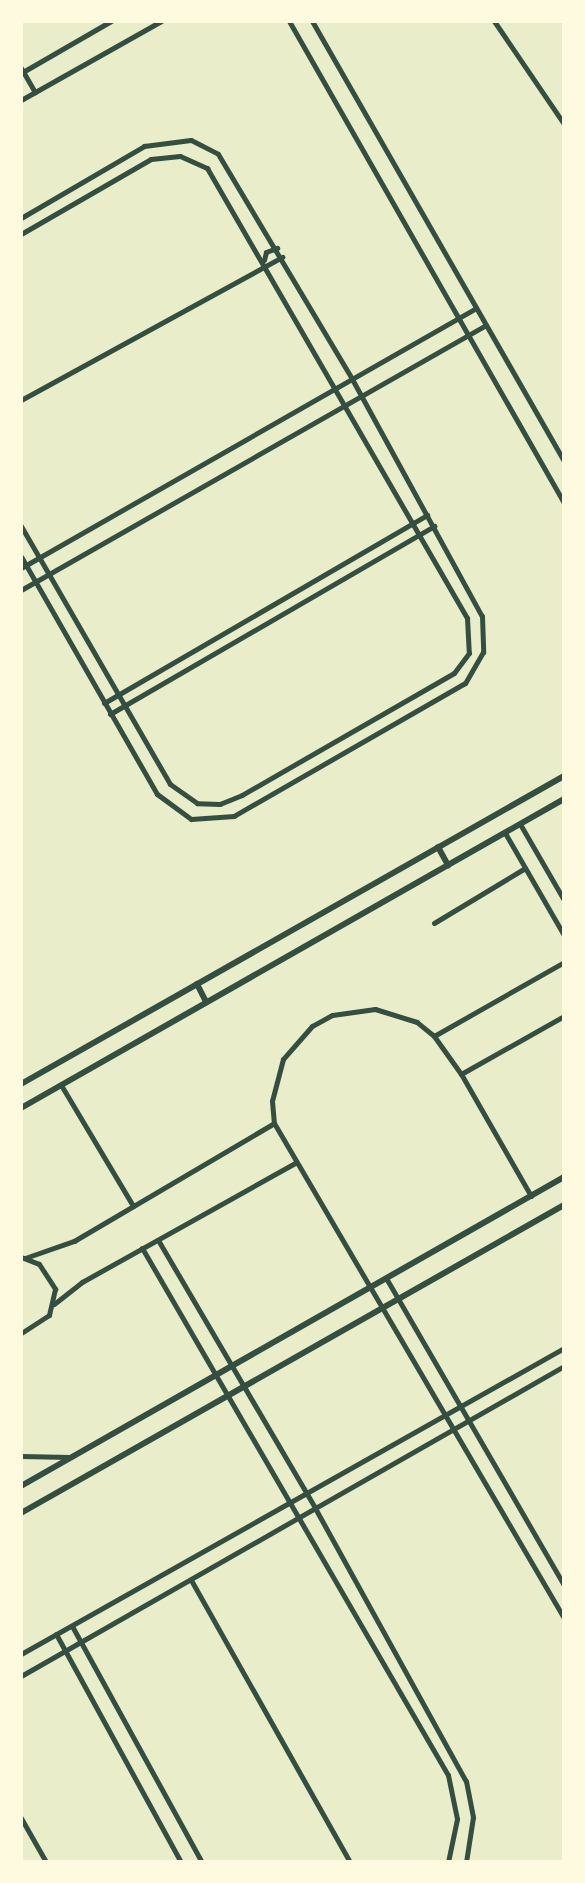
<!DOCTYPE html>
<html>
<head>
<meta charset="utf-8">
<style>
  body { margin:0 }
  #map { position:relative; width:585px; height:1883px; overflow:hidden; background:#e9edc9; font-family:"Space Grotesk",sans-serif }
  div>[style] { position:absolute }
  .minor>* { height:5px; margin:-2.5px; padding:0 2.5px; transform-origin:2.5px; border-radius:2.5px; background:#344e41 }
  .tertiary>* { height:6px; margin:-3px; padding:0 3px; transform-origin:3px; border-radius:3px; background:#344e41 }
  span { translate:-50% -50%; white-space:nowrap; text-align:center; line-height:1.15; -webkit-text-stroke:7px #fefae0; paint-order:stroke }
  .frame { position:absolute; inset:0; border:23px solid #fefae0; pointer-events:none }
</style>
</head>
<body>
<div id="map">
  <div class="minor">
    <div style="left:289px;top:21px;width:555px;rotate:60.29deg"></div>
    <div style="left:312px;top:21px;width:507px;rotate:60.2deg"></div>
    <div style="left:494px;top:21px;width:125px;rotate:55.8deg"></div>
    <div style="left:21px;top:68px;width:28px;rotate:60deg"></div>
    <div style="left:21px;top:73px;width:104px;rotate:-30deg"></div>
    <div style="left:21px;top:100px;width:161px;rotate:-29.4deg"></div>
    <div style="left:21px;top:218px;width:143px;rotate:-30.3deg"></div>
    <div style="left:144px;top:146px;width:47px;rotate:-7.3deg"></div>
    <div style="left:191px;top:140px;width:30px;rotate:27deg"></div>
    <div style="left:218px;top:154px;width:262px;rotate:59.2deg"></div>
    <div style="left:352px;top:379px;width:270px;rotate:61.3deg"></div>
    <div style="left:482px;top:616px;width:36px;rotate:88deg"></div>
    <div style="left:483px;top:652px;width:36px;rotate:120deg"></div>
    <div style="left:465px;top:683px;width:267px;rotate:150.1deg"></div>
    <div style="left:234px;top:816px;width:43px;rotate:176deg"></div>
    <div style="left:191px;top:819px;width:42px;rotate:-143.7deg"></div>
    <div style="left:157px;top:794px;width:273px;rotate:-119.8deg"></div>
    <div style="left:21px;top:234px;width:150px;rotate:-30deg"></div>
    <div style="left:151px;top:159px;width:29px;rotate:-6deg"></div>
    <div style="left:180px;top:156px;width:30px;rotate:24deg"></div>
    <div style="left:207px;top:168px;width:520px;rotate:59.98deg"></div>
    <div style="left:467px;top:618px;width:35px;rotate:87deg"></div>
    <div style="left:469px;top:653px;width:25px;rotate:127deg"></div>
    <div style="left:454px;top:673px;width:245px;rotate:150.1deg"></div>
    <div style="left:242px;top:795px;width:24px;rotate:158deg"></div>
    <div style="left:220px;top:804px;width:23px;rotate:-178deg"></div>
    <div style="left:197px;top:803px;width:33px;rotate:-145deg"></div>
    <div style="left:170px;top:784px;width:298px;rotate:-120deg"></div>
    <div style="left:264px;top:260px;width:8px;rotate:-76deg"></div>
    <div style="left:266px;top:252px;width:12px;rotate:-20deg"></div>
    <div style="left:21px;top:400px;width:298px;rotate:-28.7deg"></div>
    <div style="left:21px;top:568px;width:524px;rotate:-29.74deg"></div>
    <div style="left:21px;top:590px;width:535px;rotate:-29.68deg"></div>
    <div style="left:104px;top:703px;width:374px;rotate:-30.2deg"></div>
    <div style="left:110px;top:714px;width:375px;rotate:-30.1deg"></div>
    <div style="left:520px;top:824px;width:88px;rotate:59.9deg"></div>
    <div style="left:505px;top:833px;width:118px;rotate:60deg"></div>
    <div style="left:434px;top:923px;width:106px;rotate:-31.1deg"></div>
    <div style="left:434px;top:1036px;width:150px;rotate:-29.6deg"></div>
    <div style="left:461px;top:1074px;width:118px;rotate:-29.4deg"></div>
    <div style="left:61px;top:1085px;width:141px;rotate:59.2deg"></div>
    <div style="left:531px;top:1196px;width:141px;rotate:-119.8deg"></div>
    <div style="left:461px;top:1074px;width:47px;rotate:-125.4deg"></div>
    <div style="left:434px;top:1036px;width:22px;rotate:-141deg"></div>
    <div style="left:417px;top:1022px;width:44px;rotate:-162.8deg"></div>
    <div style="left:375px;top:1009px;width:43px;rotate:172.1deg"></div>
    <div style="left:332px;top:1015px;width:23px;rotate:151deg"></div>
    <div style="left:312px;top:1026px;width:44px;rotate:131.3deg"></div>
    <div style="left:283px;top:1059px;width:43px;rotate:104.7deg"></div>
    <div style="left:272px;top:1101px;width:22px;rotate:85deg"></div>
    <div style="left:274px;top:1123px;width:574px;rotate:59.64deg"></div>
    <div style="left:158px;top:1240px;width:311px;rotate:59.6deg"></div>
    <div style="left:315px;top:1508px;width:312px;rotate:61.1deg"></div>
    <div style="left:466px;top:1781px;width:37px;rotate:79deg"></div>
    <div style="left:473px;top:1817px;width:46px;rotate:98.8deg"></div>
    <div style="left:142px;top:1248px;width:609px;rotate:59.86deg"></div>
    <div style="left:448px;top:1775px;width:45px;rotate:78.4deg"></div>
    <div style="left:457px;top:1819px;width:44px;rotate:101.8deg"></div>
    <div style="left:21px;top:1257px;width:19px;rotate:21deg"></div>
    <div style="left:39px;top:1264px;width:30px;rotate:57deg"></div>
    <div style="left:55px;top:1289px;width:27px;rotate:103deg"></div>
    <div style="left:49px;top:1315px;width:33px;rotate:147deg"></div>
    <div style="left:25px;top:1258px;width:52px;rotate:-19.1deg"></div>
    <div style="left:74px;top:1241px;width:232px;rotate:-30.5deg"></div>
    <div style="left:386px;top:1278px;width:355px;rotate:59.9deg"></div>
    <div style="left:54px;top:1304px;width:36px;rotate:-38deg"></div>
    <div style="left:82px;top:1282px;width:244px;rotate:-29.2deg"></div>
    <div style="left:21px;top:1456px;width:49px;rotate:1.2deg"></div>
    <div style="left:191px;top:1580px;width:324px;rotate:60.6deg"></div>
    <div style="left:72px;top:1626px;width:269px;rotate:61.2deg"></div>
    <div style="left:56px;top:1634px;width:260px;rotate:61.3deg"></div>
    <div style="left:21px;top:1654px;width:623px;rotate:-29.4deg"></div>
    <div style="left:21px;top:1676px;width:625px;rotate:-29.72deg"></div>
    <div style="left:21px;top:1818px;width:51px;rotate:60.4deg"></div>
  </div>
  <div class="tertiary">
    <div style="left:438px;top:847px;width:21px;rotate:61deg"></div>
    <div style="left:197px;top:984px;width:20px;rotate:63deg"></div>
    <div style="left:21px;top:1084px;width:624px;rotate:-29.56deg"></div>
    <div style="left:21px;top:1108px;width:625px;rotate:-29.64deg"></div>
    <div style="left:21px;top:1486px;width:625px;rotate:-29.64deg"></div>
    <div style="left:21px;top:1513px;width:624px;rotate:-29.56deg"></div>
  </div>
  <div class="frame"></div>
</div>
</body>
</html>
